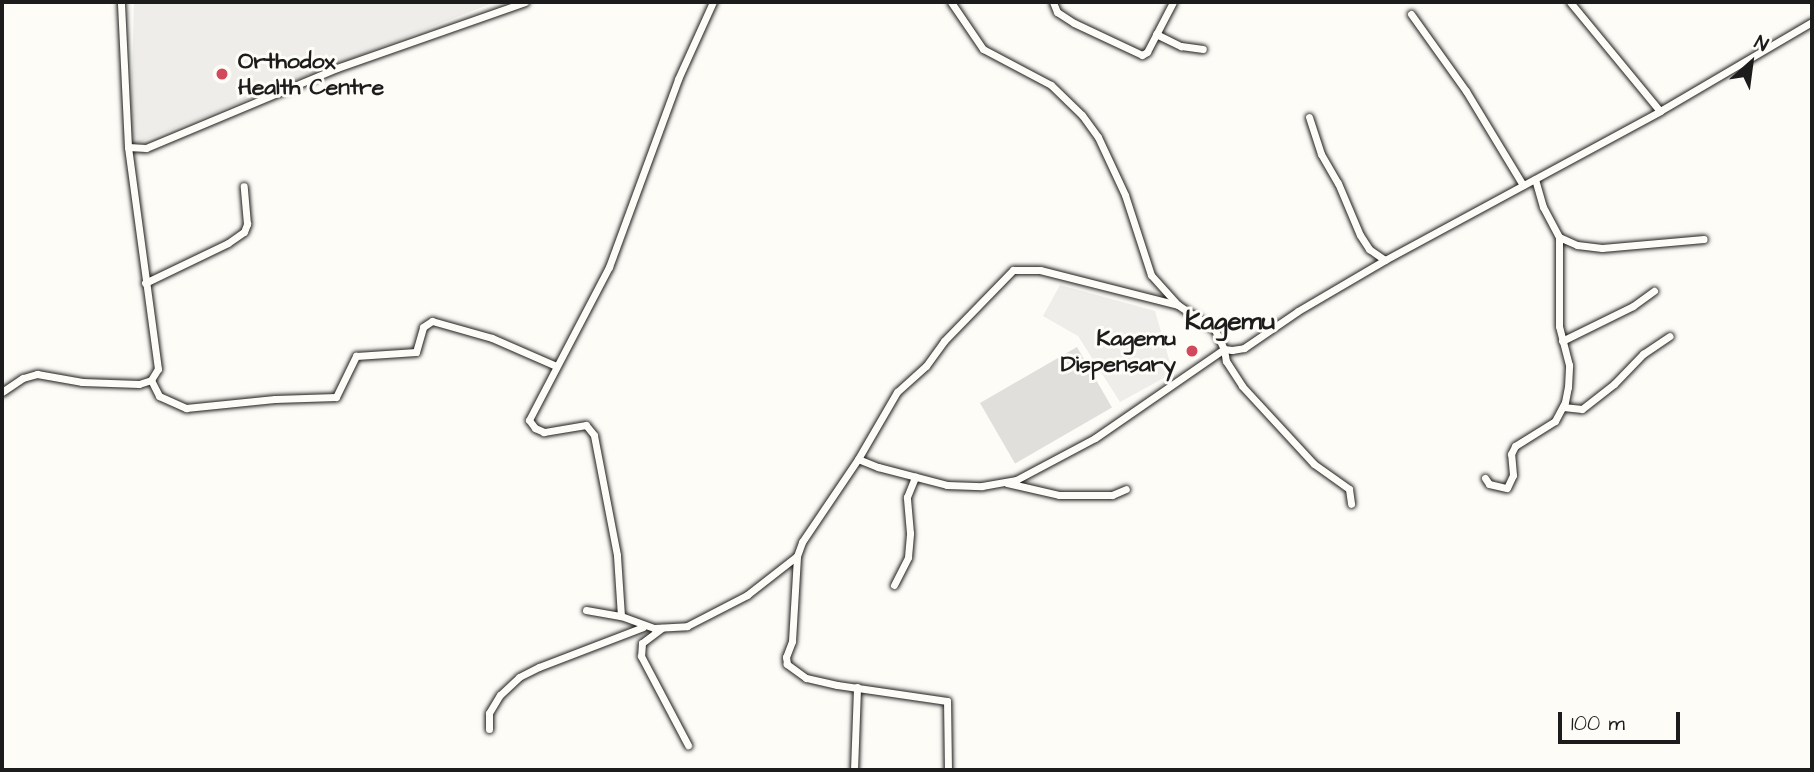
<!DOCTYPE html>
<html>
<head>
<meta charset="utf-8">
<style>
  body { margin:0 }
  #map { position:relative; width:1814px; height:772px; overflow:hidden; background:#fdfcf7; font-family:"Architects Daughter",sans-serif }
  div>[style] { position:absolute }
  .built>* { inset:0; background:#eeede9 }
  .green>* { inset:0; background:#e0dfdb; transform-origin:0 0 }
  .roads { filter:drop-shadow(0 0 2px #1c1c1c) drop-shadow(0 0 2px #1c1c1c) }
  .street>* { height:7px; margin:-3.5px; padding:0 3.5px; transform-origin:3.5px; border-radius:3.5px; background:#fdfcf7 }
  .dots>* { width:19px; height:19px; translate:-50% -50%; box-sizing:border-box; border:4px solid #fdfcf7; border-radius:50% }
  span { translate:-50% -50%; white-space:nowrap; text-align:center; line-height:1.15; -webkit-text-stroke:6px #fdfcf7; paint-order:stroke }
  .poi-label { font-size:23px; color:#1c1c1c; font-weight:700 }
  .left { translate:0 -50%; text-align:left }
  .right { translate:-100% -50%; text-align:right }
  .quarter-label { font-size:26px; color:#1c1c1c; font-weight:700 }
  .frame { position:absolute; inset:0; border:4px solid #1c1c1c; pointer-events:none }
  .north { position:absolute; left:1716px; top:28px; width:70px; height:70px; -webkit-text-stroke:5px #fdfcf7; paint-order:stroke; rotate:28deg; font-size:19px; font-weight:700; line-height:28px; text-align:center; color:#1c1c1c }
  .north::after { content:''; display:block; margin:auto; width:24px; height:32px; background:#1c1c1c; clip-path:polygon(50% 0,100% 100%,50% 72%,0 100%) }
  .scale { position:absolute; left:1558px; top:712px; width:122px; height:32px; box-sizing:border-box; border:4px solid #1c1c1c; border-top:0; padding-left:9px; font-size:21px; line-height:24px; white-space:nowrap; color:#1c1c1c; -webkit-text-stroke:5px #fdfcf7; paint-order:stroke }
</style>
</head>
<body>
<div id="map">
  <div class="built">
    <div style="clip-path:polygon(134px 2px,495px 2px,130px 146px)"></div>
    <div style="clip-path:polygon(1060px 285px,1155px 311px,1173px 373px,1120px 402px,1078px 336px,1043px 316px)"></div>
  </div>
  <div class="green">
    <div style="left:1077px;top:347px;width:70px;height:112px;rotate:60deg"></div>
  </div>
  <div class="roads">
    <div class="street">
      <div style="left:951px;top:2px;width:57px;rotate:55.8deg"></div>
      <div style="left:983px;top:49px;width:77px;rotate:27.9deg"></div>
      <div style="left:1051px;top:85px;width:43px;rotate:44.1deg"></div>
      <div style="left:1082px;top:115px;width:27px;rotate:54deg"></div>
      <div style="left:1098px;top:137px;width:64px;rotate:65deg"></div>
      <div style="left:1125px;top:195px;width:84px;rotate:72deg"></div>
      <div style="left:1151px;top:275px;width:40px;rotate:48deg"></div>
      <div style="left:1178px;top:305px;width:45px;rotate:34deg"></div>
      <div style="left:1215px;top:330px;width:21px;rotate:65deg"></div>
      <div style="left:1224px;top:349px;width:8px;rotate:7deg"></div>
      <div style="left:1232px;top:350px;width:12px;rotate:-9deg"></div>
      <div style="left:1244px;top:348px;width:65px;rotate:-34.4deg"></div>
      <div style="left:1298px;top:311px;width:101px;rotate:-30.4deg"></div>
      <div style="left:1385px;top:260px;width:313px;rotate:-28.4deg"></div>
      <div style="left:1660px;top:111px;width:176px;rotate:-30.4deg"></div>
      <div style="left:1053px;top:2px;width:11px;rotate:68deg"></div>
      <div style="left:1057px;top:12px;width:20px;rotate:33deg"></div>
      <div style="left:1074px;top:23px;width:75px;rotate:25.2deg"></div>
      <div style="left:1142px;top:55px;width:6px;rotate:-31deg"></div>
      <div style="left:1147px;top:52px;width:56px;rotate:-62.5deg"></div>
      <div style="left:1570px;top:2px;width:141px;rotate:50.5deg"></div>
      <div style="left:1411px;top:14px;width:95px;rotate:54.5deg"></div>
      <div style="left:1466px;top:91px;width:110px;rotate:58.8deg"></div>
      <div style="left:1156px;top:34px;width:28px;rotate:26deg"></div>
      <div style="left:1181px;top:46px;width:22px;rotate:8deg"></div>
      <div style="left:1309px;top:117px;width:39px;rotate:72deg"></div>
      <div style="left:1321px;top:154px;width:34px;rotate:60deg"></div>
      <div style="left:1338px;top:183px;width:56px;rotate:67.1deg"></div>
      <div style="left:1360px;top:235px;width:17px;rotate:57deg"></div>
      <div style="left:1369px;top:249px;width:19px;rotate:35deg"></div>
      <div style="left:128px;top:147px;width:18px;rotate:3deg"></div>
      <div style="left:146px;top:148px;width:207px;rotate:-22.7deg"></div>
      <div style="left:337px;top:68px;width:199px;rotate:-19.3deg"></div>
      <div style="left:1559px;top:237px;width:20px;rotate:24deg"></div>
      <div style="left:1577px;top:245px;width:25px;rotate:7deg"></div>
      <div style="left:1602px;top:248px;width:102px;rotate:-5deg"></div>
      <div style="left:145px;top:283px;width:92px;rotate:-25.7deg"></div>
      <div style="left:228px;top:243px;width:19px;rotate:-35deg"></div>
      <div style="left:244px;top:232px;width:9px;rotate:-69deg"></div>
      <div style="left:247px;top:224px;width:38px;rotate:-95deg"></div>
      <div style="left:1562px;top:341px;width:79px;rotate:-26.2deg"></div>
      <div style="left:1633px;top:306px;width:26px;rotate:-36deg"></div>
      <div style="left:151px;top:380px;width:18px;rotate:63deg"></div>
      <div style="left:159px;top:396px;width:30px;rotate:24deg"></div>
      <div style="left:186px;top:408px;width:89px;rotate:-5.8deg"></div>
      <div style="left:275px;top:399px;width:61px;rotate:-1.9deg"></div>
      <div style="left:336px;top:397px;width:46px;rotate:-64deg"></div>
      <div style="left:356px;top:356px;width:60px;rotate:-3.8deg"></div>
      <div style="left:416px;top:352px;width:26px;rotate:-74deg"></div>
      <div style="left:423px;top:327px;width:11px;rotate:-34deg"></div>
      <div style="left:432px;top:321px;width:62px;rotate:15.8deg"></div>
      <div style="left:492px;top:338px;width:70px;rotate:23.6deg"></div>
      <div style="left:2px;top:392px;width:25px;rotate:-34deg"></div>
      <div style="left:23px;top:378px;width:15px;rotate:-16deg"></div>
      <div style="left:37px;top:374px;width:46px;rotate:10.1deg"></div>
      <div style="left:82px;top:382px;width:57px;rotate:2deg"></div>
      <div style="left:139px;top:384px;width:13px;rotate:-18deg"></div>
      <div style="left:151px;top:380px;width:13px;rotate:-58deg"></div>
      <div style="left:158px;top:369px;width:224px;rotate:-97.7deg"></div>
      <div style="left:128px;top:147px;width:145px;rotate:-92.8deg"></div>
      <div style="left:1563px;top:407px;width:19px;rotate:6deg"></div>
      <div style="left:1582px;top:409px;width:41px;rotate:-38deg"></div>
      <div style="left:1614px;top:384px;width:42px;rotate:-46deg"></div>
      <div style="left:1643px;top:354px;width:32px;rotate:-34deg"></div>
      <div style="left:858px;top:459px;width:22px;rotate:22deg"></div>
      <div style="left:878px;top:467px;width:71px;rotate:14.6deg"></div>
      <div style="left:947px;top:485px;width:35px;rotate:2deg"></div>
      <div style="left:982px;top:486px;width:35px;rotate:-10deg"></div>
      <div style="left:1016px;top:480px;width:89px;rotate:-28deg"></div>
      <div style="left:1095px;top:438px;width:157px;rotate:-34.6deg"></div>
      <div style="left:1224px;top:349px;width:12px;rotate:81deg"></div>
      <div style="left:1226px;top:361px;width:30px;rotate:57deg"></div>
      <div style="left:1242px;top:386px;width:106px;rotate:47.3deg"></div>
      <div style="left:1314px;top:464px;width:43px;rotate:35.5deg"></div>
      <div style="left:1349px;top:489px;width:15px;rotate:82deg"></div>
      <div style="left:1485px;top:478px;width:7px;rotate:56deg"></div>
      <div style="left:1489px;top:484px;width:18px;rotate:13deg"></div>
      <div style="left:1507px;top:488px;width:14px;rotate:-65deg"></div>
      <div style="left:1513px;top:475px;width:21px;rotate:-95deg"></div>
      <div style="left:1511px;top:454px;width:9px;rotate:-63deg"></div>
      <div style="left:1515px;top:446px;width:47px;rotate:-32deg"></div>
      <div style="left:1555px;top:421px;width:21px;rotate:-62deg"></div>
      <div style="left:1565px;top:402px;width:15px;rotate:-79deg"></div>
      <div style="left:1568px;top:387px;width:22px;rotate:-87deg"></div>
      <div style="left:1569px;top:365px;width:40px;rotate:-104.4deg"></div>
      <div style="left:1559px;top:326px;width:89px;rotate:-90deg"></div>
      <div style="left:1559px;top:237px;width:34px;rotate:-118deg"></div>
      <div style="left:1543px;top:207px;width:29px;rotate:-106deg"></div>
      <div style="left:1007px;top:483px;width:53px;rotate:13deg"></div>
      <div style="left:1059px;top:495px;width:53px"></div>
      <div style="left:1112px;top:495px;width:15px;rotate:-23deg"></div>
      <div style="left:894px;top:585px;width:31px;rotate:-63deg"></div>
      <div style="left:908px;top:557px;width:24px;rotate:-85deg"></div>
      <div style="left:910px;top:533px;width:36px;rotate:-95deg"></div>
      <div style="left:907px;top:497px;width:22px;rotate:-68deg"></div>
      <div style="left:586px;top:610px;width:36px;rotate:10deg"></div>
      <div style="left:621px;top:616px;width:35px;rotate:20deg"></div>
      <div style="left:654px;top:628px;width:33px;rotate:-3deg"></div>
      <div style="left:687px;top:626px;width:68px;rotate:-27.3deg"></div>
      <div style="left:747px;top:595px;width:63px;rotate:-38deg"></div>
      <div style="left:621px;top:616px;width:61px;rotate:-93.8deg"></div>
      <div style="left:617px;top:555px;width:122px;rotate:-100.9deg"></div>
      <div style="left:594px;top:435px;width:13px;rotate:-129deg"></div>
      <div style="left:586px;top:425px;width:43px;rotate:170.5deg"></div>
      <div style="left:544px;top:432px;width:10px;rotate:-156deg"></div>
      <div style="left:535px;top:428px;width:10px;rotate:-127deg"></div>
      <div style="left:529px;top:420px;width:173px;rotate:-62.4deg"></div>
      <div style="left:609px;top:267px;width:200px;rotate:-69.8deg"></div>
      <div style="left:678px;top:79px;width:85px;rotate:-65.6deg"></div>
      <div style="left:662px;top:628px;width:25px;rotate:143deg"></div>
      <div style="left:642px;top:643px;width:13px;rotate:94deg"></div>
      <div style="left:641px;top:656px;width:101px;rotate:62.2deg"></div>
      <div style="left:489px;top:729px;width:16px;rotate:-90deg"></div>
      <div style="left:489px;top:713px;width:21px;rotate:-59deg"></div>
      <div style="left:500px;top:695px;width:26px;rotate:-43deg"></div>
      <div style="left:519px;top:677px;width:22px;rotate:-27deg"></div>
      <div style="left:539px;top:667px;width:111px;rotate:-21deg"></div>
      <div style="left:854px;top:770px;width:83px;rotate:-87.9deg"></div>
      <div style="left:948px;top:770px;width:69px;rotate:-90.8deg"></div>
      <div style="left:947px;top:701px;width:111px;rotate:-171.7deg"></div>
      <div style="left:837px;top:685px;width:32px;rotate:-167deg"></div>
      <div style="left:806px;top:678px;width:24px;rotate:-144deg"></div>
      <div style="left:787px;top:664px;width:7px;rotate:-98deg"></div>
      <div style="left:786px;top:657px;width:17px;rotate:-69deg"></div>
      <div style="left:792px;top:641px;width:85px;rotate:-86.6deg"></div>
      <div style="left:797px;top:556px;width:15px;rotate:-70deg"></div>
      <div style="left:802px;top:542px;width:100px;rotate:-56deg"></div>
      <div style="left:858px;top:459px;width:78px;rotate:-59.8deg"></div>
      <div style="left:897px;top:392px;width:39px;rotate:-42deg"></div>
      <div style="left:926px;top:366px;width:31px;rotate:-54deg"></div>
      <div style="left:944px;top:341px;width:99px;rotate:-45.8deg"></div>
      <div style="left:1013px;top:270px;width:27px"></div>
      <div style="left:1040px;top:270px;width:142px;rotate:14.2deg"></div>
    </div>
  </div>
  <div class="dots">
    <div style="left:222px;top:74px;background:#d1495b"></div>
    <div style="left:1192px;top:351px;background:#d1495b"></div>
  </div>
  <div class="poi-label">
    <span class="left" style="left:238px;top:74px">Orthodox<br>Health Centre</span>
    <span class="right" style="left:1176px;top:351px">Kagemu<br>Dispensary</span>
  </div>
  <div class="quarter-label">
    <span style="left:1230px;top:322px">Kagemu</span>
  </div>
  <div class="frame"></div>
  <div class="north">N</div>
  <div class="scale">100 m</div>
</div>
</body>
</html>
